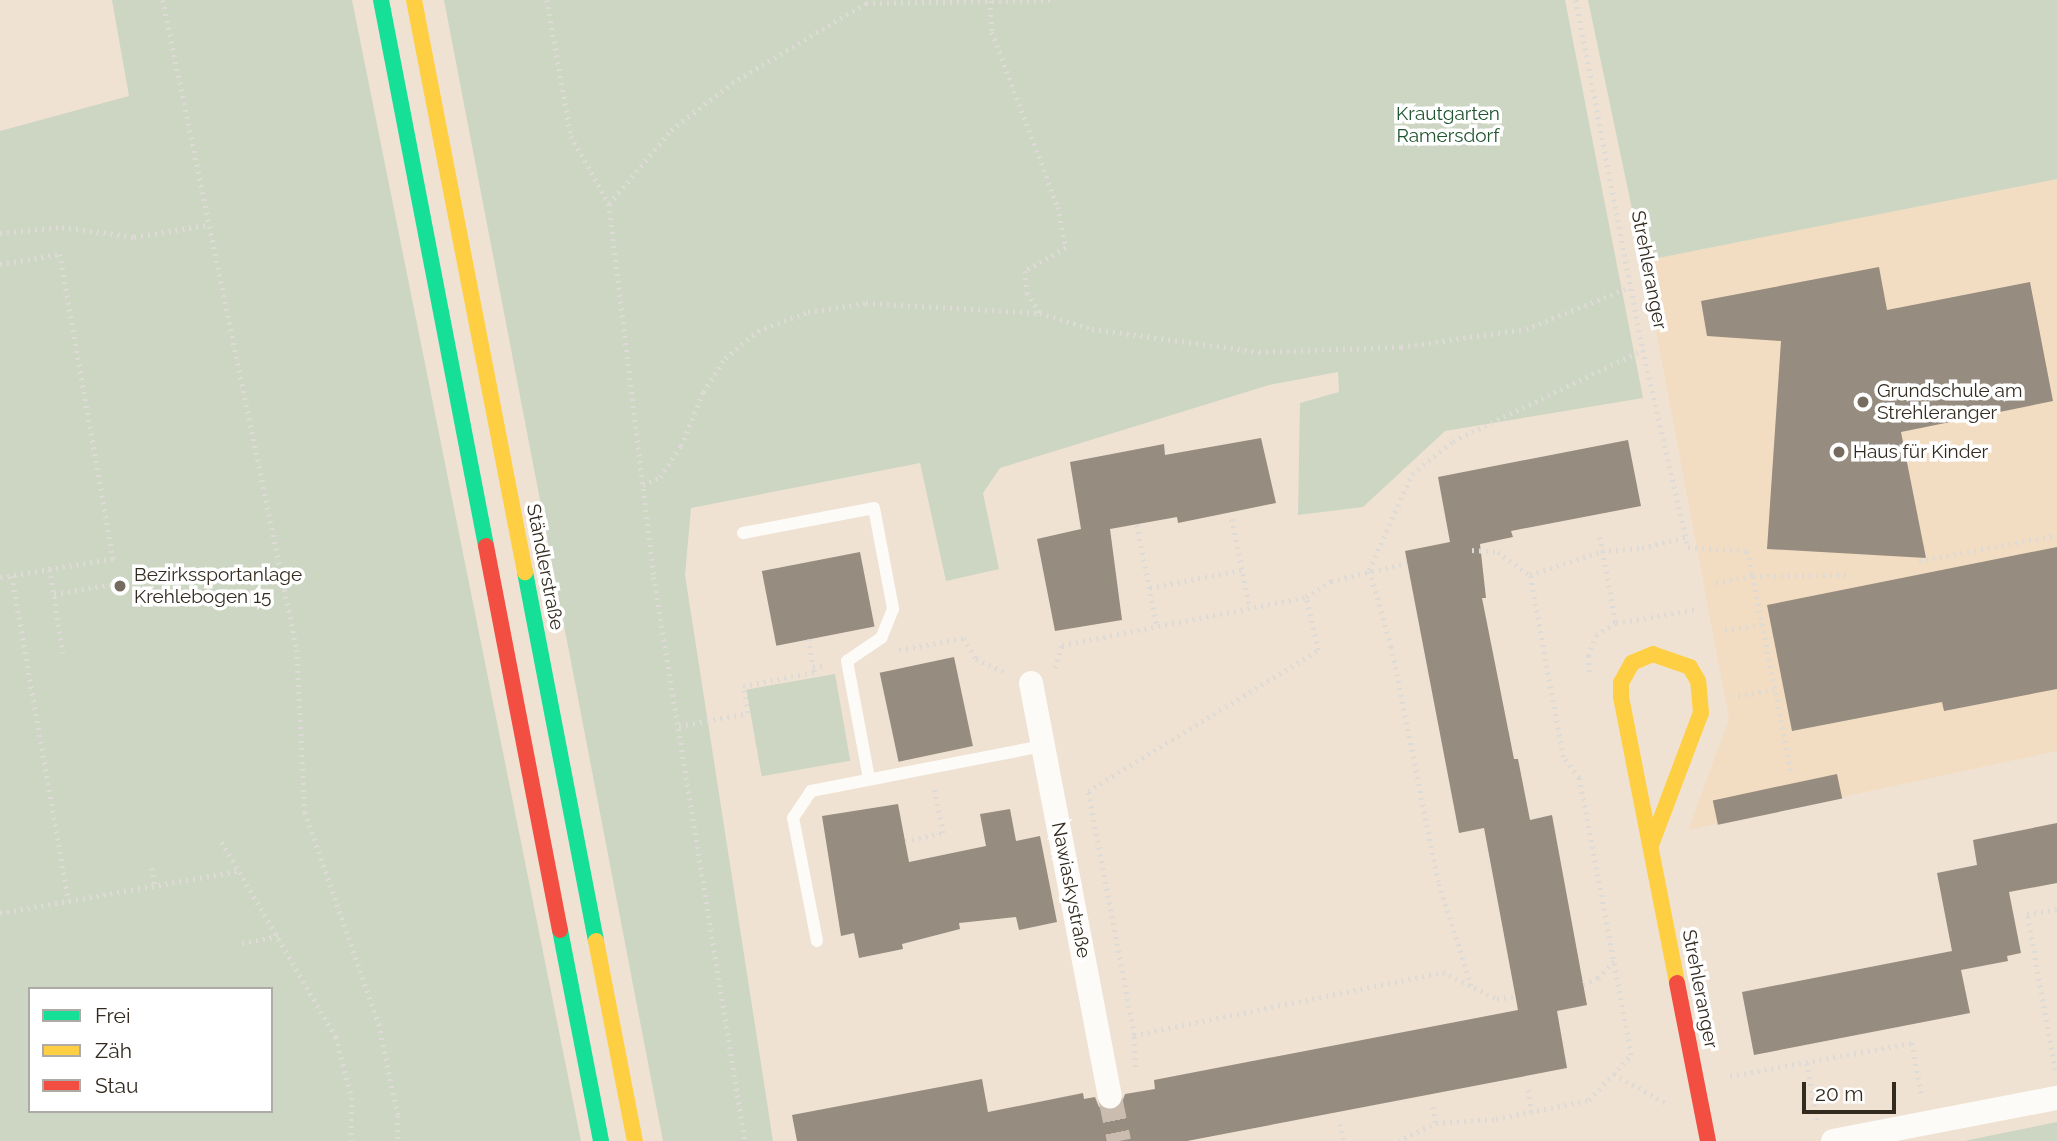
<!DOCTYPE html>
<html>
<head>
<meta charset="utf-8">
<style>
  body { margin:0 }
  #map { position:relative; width:2057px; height:1141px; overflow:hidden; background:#efe2d3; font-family:Raleway,sans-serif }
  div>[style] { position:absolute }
  .built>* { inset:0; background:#f3ddc2 }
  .green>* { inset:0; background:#ccd6c2; transform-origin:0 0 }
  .building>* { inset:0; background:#968c7f; transform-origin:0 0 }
  .street-tunnel>* { height:24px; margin-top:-12px; transform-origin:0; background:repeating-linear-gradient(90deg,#cabdaf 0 24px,transparent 0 36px) }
  .path>* { height:4.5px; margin-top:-2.25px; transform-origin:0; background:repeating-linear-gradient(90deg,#dedad6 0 2px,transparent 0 7px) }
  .lane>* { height:12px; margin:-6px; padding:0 6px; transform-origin:6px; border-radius:6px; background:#fdfbf8 }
  .street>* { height:24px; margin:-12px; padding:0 12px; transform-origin:12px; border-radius:12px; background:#fdfbf8 }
  .fast>* { height:16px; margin:-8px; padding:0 8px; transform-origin:8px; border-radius:8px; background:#16e098 }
  .slow>* { height:16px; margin:-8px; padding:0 8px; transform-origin:8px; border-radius:8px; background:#ffcf43 }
  .jam>* { height:16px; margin:-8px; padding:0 8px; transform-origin:8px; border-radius:8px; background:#f24e42 }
  .dots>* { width:19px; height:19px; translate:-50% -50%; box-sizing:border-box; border:4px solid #fff; border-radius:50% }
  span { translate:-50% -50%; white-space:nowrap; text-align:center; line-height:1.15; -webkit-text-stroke:7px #fff; paint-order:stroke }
  .park-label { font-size:19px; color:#20552f }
  .street-label { font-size:19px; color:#342b20 }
  .poi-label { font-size:19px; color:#342b20 }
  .left { translate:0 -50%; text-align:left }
  .legend { position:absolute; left:28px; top:987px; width:245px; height:126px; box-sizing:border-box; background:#fff; border:2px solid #aeaaa6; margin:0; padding:9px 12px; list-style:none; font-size:21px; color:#342b20 }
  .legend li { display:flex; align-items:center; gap:14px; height:35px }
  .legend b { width:35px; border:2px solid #aeaaa6 }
  .scale { position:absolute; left:1802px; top:1082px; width:94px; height:32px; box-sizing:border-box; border:4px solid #342b20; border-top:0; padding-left:9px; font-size:21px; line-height:24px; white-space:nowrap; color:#342b20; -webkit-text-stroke:5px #fff; paint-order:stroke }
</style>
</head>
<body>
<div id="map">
  <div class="built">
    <div style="clip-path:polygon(2057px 179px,2057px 751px,1688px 830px,1729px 719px,1643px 261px)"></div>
  </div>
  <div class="green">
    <div style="clip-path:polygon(evenodd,112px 0,352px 0,581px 1141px,0 1141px,0 131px,129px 96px,112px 0,30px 989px,271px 989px,271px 1111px,30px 1111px,30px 989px)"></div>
    <div style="clip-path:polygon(444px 0,1565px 0,1643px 398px,1445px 431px,1363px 507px,1298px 515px,1300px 403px,1339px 392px,1338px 372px,1269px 385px,1000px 468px,983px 493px,999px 569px,946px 581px,920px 463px,691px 508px,685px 575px,773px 1141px,663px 1141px)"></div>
    <div style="clip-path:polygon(1588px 0,2057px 0,2057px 179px,1643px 261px)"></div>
    <div style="left:835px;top:674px;width:88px;height:90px;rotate:80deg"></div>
    <div style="clip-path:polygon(2057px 1122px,2057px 1141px,1964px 1141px)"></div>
  </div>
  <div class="building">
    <div style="clip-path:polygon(1879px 267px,1887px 310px,2030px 282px,2053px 401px,1901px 432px,1926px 558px,1767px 549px,1781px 341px,1707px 336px,1701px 301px)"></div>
    <div style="clip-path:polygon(1261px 438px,1276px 503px,1178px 523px,1177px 517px,1110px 529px,1122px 620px,1055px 631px,1037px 539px,1081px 529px,1070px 462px,1164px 444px,1165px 455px)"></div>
    <div style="clip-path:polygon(1628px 440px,1641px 506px,1511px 531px,1513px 537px,1480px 544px,1486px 598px,1482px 598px,1514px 759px,1518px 759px,1530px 820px,1552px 815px,1587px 1005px,1557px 1011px,1567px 1068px,1187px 1141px,797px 1141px,792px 1115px,982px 1079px,988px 1112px,1083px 1093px,1084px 1099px,1095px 1097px,1099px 1107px,1112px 1112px,1120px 1108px,1125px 1094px,1155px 1089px,1154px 1080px,1518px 1010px,1484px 828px,1459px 833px,1405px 551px,1450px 542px,1438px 477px)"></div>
    <div style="clip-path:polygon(2057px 547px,2057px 689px,1944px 711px,1942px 702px,1792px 731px,1767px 605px)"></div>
    <div style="left:860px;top:552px;width:76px;height:100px;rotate:79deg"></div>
    <div style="left:954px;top:657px;width:91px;height:76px;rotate:78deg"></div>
    <div style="left:1837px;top:774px;width:25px;height:127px;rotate:78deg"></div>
    <div style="clip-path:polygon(898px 804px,909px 862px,986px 846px,980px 814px,1010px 809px,1016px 841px,1040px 836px,1057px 922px,1019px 930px,1016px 917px,959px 923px,960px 929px,902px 944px,903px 949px,859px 958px,854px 933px,841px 936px,822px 816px)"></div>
    <div style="clip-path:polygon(2057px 823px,2057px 883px,2009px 892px,2021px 953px,2007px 956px,2008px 961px,1961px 970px,1970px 1013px,1754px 1055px,1742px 992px,1952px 951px,1937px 873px,1977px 865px,1973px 840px)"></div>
  </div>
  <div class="street-tunnel">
    <div style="left:1110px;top:1097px;width:45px;rotate:78.4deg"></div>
  </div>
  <div class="path">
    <div style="left:163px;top:0;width:664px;rotate:78.35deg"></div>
    <div style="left:297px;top:650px;width:162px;rotate:87.2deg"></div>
    <div style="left:305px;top:812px;width:225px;rotate:70.8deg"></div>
    <div style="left:379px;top:1024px;width:94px;rotate:78.3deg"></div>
    <div style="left:398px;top:1116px;width:25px;rotate:90deg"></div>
    <div style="left:547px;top:0;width:138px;rotate:80deg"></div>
    <div style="left:571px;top:136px;width:78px;rotate:60.8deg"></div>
    <div style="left:609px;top:204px;width:376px;rotate:83.1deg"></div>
    <div style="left:654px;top:577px;width:571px;rotate:80.83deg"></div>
    <div style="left:1576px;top:0;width:356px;rotate:79.2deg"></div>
    <div style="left:1643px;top:350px;width:202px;rotate:77.1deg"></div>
    <div style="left:1688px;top:547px;width:60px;rotate:3.8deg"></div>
    <div style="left:1748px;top:551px;width:25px;rotate:79deg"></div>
    <div style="left:1753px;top:576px;width:94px;rotate:-0.6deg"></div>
    <div style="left:990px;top:1px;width:31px;rotate:86deg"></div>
    <div style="left:992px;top:32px;width:187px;rotate:69.3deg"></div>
    <div style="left:1058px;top:207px;width:42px;rotate:79deg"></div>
    <div style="left:1066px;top:248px;width:47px;rotate:150.7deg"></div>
    <div style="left:1025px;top:271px;width:22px;rotate:85deg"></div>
    <div style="left:1027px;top:293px;width:24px;rotate:57deg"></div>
    <div style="left:1040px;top:313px;width:54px;rotate:17.1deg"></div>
    <div style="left:1092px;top:329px;width:169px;rotate:7.8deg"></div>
    <div style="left:1259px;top:352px;width:142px;rotate:-2deg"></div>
    <div style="left:1401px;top:347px;width:126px;rotate:-8.2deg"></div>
    <div style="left:1526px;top:329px;width:112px;rotate:-22deg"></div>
    <div style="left:609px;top:204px;width:97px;rotate:-50deg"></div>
    <div style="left:671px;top:130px;width:77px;rotate:-37.6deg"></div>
    <div style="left:732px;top:83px;width:156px;rotate:-30.8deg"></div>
    <div style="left:866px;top:3px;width:184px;rotate:-0.9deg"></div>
    <div style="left:0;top:233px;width:62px;rotate:-5.5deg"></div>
    <div style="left:62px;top:227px;width:73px;rotate:7.9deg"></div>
    <div style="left:134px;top:237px;width:73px;rotate:-9.5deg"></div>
    <div style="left:0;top:264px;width:61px;rotate:-9.5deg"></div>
    <div style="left:60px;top:254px;width:310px;rotate:80.1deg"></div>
    <div style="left:113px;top:559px;width:115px;rotate:170.5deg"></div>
    <div style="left:643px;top:485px;width:19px;rotate:-25deg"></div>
    <div style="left:660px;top:477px;width:37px;rotate:-56deg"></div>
    <div style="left:681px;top:446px;width:58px;rotate:-67.8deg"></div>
    <div style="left:703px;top:392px;width:40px;rotate:-57.1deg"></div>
    <div style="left:725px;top:358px;width:43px;rotate:-39.3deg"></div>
    <div style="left:758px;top:331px;width:53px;rotate:-20.8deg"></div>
    <div style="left:808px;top:312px;width:59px;rotate:-8.8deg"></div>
    <div style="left:866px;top:303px;width:173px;rotate:3.3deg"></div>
    <div style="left:1232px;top:519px;width:91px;rotate:78.6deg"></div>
    <div style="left:1137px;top:525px;width:103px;rotate:78.8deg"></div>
    <div style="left:1600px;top:537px;width:87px;rotate:79.5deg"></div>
    <div style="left:1472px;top:550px;width:26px;rotate:4deg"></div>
    <div style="left:1498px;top:552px;width:39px;rotate:36deg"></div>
    <div style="left:1919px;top:561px;width:140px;rotate:-10.7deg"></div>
    <div style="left:50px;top:569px;width:85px;rotate:81.2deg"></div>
    <div style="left:12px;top:576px;width:330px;rotate:80.1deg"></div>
    <div style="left:1716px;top:583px;width:38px;rotate:-11deg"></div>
    <div style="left:1753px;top:576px;width:199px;rotate:79deg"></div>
    <div style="left:1150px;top:588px;width:94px;rotate:-11.1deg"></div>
    <div style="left:54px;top:594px;width:60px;rotate:-9.6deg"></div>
    <div style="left:1725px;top:630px;width:37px;rotate:-9deg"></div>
    <div style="left:809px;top:639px;width:28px;rotate:82deg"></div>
    <div style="left:813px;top:667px;width:13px;rotate:-9deg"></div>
    <div style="left:899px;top:650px;width:66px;rotate:-10.5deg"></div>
    <div style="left:964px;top:638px;width:24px;rotate:60deg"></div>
    <div style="left:976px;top:659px;width:35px;rotate:24deg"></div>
    <div style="left:1055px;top:668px;width:24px;rotate:-73deg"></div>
    <div style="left:1062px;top:645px;width:249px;rotate:-11.1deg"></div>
    <div style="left:1306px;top:597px;width:30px;rotate:-33deg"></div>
    <div style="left:1331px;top:581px;width:78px;rotate:-13.3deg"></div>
    <div style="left:1589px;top:672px;width:16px;rotate:-94deg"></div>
    <div style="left:1588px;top:656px;width:22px;rotate:-69deg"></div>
    <div style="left:1596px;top:635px;width:23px;rotate:-31deg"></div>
    <div style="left:1616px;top:623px;width:84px;rotate:-9.6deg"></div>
    <div style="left:1738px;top:696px;width:38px;rotate:-11deg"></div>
    <div style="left:679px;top:726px;width:70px;rotate:-10.7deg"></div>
    <div style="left:748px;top:713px;width:27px;rotate:-100deg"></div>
    <div style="left:743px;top:686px;width:72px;rotate:-11.2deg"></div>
    <div style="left:814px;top:672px;width:5px;rotate:-101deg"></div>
    <div style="left:905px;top:841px;width:39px;rotate:-12deg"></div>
    <div style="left:943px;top:833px;width:45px;rotate:-101.6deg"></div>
    <div style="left:222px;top:842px;width:226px;rotate:59.7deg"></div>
    <div style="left:336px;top:1037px;width:63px;rotate:75.3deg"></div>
    <div style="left:352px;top:1098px;width:43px;rotate:91.3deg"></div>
    <div style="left:152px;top:868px;width:18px;rotate:81deg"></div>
    <div style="left:0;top:913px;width:242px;rotate:-10deg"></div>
    <div style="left:242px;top:943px;width:37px;rotate:-11deg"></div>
    <div style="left:1583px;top:984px;width:16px;rotate:-22deg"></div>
    <div style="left:1598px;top:978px;width:23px;rotate:-47deg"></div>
    <div style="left:1471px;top:986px;width:109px;rotate:-107.6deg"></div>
    <div style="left:1438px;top:882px;width:240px;rotate:-101.3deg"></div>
    <div style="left:1391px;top:647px;width:80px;rotate:-105.9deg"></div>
    <div style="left:1369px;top:570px;width:105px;rotate:-65.9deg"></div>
    <div style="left:1412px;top:474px;width:53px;rotate:-38.8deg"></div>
    <div style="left:1453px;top:441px;width:211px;rotate:-25.6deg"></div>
    <div style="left:1134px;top:1035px;width:315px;rotate:-11.5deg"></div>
    <div style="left:1443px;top:972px;width:60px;rotate:26.6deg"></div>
    <div style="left:1497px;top:999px;width:18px;rotate:-9deg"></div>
    <div style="left:1807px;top:1063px;width:58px;rotate:80deg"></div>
    <div style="left:1135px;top:1067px;width:32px;rotate:-92deg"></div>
    <div style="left:1134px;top:1035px;width:248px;rotate:-100.7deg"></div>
    <div style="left:1088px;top:791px;width:270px;rotate:-31.5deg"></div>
    <div style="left:1318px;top:650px;width:54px;rotate:-102.8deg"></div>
    <div style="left:2055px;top:1070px;width:158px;rotate:-100.2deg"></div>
    <div style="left:2027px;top:914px;width:30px;rotate:-9deg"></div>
    <div style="left:1614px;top:1074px;width:62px;rotate:29.1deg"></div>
    <div style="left:1730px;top:1076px;width:185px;rotate:-10.3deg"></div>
    <div style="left:1912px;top:1043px;width:55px;rotate:79.5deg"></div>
    <div style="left:1528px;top:1090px;width:22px;rotate:80deg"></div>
    <div style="left:1433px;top:1107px;width:16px;rotate:79deg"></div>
    <div style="left:1340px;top:1124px;width:17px;rotate:77deg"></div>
    <div style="left:1398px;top:1141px;width:42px;rotate:-25.3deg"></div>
    <div style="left:1436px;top:1123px;width:60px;rotate:-3.8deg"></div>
    <div style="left:1496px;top:1119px;width:95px;rotate:-11.5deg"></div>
    <div style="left:1589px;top:1100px;width:62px;rotate:-47deg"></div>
    <div style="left:1631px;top:1055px;width:282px;rotate:-100.6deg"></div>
    <div style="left:1579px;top:778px;width:26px;rotate:-127deg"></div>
    <div style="left:1563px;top:757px;width:185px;rotate:-100.3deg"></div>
    <div style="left:1530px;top:575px;width:76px;rotate:-18.4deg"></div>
    <div style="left:1602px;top:551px;width:40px;rotate:-4.3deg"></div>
    <div style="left:1642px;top:548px;width:44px;rotate:-14.3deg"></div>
  </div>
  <div class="lane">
    <div style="left:743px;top:533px;width:133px;rotate:-10.8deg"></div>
    <div style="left:874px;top:508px;width:103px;rotate:79.3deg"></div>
    <div style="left:893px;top:609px;width:31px;rotate:112deg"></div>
    <div style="left:881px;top:638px;width:41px;rotate:145.9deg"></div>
    <div style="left:847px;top:661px;width:120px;rotate:79.4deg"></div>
    <div style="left:817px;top:941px;width:125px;rotate:-101deg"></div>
    <div style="left:793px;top:818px;width:32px;rotate:-56deg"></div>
    <div style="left:811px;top:791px;width:236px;rotate:-11deg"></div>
  </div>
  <div class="street">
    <div style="left:1031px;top:683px;width:421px;rotate:79.2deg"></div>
    <div style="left:1833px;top:1141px;width:228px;rotate:-10.9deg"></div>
  </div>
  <div class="fast">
    <div style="left:381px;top:0;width:556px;rotate:79.11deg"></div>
    <div style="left:525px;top:572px;width:376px;rotate:79.1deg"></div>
    <div style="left:560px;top:930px;width:215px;rotate:79deg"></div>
  </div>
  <div class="slow">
    <div style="left:414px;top:0;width:583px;rotate:79.02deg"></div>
    <div style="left:1651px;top:845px;width:141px;rotate:-69.3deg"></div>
    <div style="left:1701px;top:713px;width:32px;rotate:-95deg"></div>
    <div style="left:1698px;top:681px;width:16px;rotate:-120deg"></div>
    <div style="left:1690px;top:667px;width:39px;rotate:-161deg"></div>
    <div style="left:1653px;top:654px;width:23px;rotate:157deg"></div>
    <div style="left:1632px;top:663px;width:23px;rotate:119deg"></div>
    <div style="left:1621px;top:683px;width:14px;rotate:90deg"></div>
    <div style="left:1621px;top:697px;width:291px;rotate:78.9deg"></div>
    <div style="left:596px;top:941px;width:204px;rotate:79deg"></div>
  </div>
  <div class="jam">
    <div style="left:486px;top:546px;width:391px;rotate:79.1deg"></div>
    <div style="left:1677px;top:983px;width:161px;rotate:78.9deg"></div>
  </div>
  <div class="dots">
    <div style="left:1863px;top:402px;background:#756b5f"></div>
    <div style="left:1839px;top:452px;background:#756b5f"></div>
    <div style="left:120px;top:586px;background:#756b5f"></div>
  </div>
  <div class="park-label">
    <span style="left:1448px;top:125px">Krautgarten<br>Ramersdorf</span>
  </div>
  <div class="street-label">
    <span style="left:1649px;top:270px;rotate:79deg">Strehleranger</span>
    <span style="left:545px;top:567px;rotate:79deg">Ständlerstraße</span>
    <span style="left:1071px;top:890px;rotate:79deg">Nawiaskystraße</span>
    <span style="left:1700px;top:989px;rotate:79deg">Strehleranger</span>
  </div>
  <div class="poi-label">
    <span class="left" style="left:1877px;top:402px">Grundschule am<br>Strehleranger</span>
    <span class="left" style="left:1853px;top:452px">Haus für Kinder</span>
    <span class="left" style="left:134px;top:586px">Bezirkssportanlage<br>Krehlebogen 15</span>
  </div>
  <ul class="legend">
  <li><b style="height:9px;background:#16e098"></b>Frei</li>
  <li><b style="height:9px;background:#ffcf43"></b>Zäh</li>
  <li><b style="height:9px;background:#f24e42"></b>Stau</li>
  </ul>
  <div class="scale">20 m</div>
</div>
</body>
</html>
